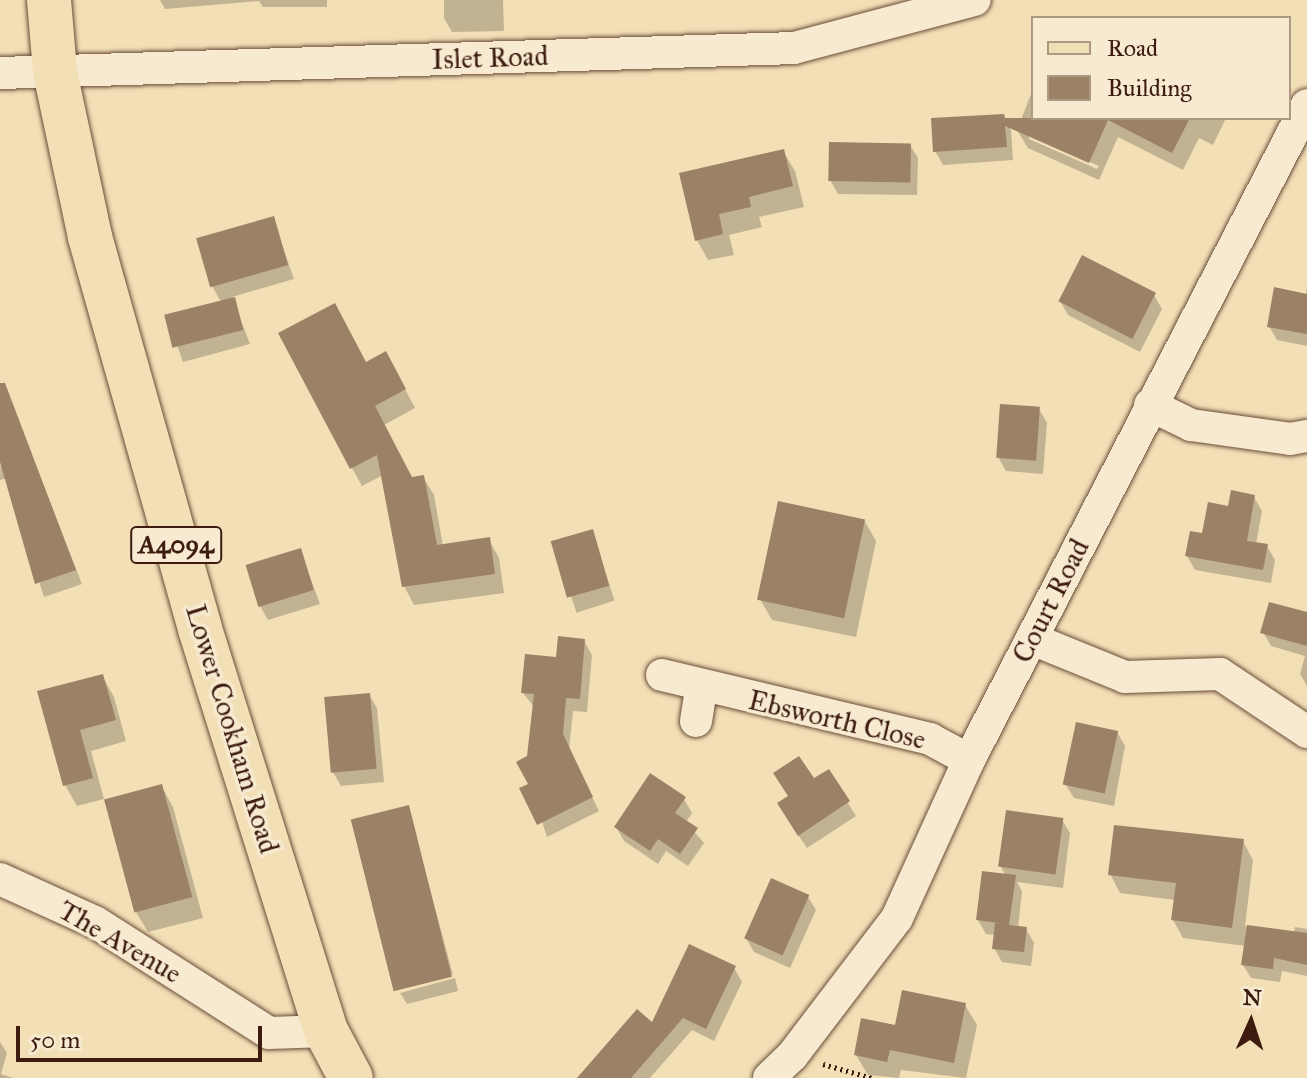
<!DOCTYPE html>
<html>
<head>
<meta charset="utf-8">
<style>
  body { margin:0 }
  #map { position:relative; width:1307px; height:1078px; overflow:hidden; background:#f2dfb6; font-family:"IM FELL Great Primer",serif }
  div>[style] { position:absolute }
  .shadow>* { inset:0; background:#0003; transform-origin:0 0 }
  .building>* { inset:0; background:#9b8166; transform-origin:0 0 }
  .path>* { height:5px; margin-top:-2.5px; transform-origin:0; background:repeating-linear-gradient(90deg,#3d1c0f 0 2px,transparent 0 6px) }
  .roads { filter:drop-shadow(0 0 2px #6a4d39) drop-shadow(0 0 2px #6a4d39) }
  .street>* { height:32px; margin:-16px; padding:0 16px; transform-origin:16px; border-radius:16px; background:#f7ead0 }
  .primary>* { height:44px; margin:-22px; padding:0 22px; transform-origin:22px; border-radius:22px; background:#f2dfb6 }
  span { translate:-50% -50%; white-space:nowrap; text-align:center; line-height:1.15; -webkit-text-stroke:7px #f7ead0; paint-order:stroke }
  .shield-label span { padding:2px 6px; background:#f7ead0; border:2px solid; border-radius:6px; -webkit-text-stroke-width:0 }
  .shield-label { font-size:26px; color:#3d1c0f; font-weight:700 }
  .street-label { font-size:28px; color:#3d1c0f }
  .legend { position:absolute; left:1031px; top:16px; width:260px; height:104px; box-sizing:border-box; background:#f7ead0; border:2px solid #ad9883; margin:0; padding:10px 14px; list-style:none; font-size:24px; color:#3d1c0f }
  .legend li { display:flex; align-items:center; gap:16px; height:40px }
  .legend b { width:40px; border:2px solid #ad9883 }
  .north { position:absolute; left:1211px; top:982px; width:80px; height:80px; -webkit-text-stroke:6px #f7ead0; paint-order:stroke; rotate:3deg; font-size:22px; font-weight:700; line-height:32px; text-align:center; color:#3d1c0f }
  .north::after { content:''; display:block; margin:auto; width:28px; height:36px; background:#3d1c0f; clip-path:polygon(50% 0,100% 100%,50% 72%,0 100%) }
  .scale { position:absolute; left:16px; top:1026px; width:246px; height:36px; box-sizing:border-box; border:4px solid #3d1c0f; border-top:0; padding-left:10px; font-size:24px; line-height:28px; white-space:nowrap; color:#3d1c0f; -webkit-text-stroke:6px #f7ead0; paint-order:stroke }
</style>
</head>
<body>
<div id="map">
  <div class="shadow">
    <div style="clip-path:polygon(160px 0,327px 0,327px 7px,263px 7px,259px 1px,165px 9px)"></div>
    <div style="clip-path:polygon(444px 0,503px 0,504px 31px,452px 32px,444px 18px)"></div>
    <div style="clip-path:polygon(evenodd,1033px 89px,1033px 118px,1226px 118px,1213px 145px,1199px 138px,1183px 170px,1118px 137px,1099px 180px,1028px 148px,1017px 130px,1033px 89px,1029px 134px,1099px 166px,1097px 169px,1029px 139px,1029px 134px)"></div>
    <div style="clip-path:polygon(1003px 116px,1011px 130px,1013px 160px,943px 165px,935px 151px)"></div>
    <div style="clip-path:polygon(910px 145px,918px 158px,917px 195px,838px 194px,830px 180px)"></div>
    <div style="clip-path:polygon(783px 151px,795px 171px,804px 207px,759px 217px,762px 227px,729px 235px,734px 255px,708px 260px,697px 240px,681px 175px)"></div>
    <div style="clip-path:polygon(273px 219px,294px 279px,232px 297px,250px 344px,183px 362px,167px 317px,221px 302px,212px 286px)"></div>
    <div style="clip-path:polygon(1307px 286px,1307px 346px,1277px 340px,1269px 326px,1306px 295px)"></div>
    <div style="clip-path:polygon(1154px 295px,1162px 309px,1140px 352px,1068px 315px,1060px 301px)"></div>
    <div style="clip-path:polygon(366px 365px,396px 372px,415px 408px,384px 425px,412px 479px,423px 477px,434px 495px,443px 546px,489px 540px,499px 558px,504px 593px,414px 605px,404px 586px,383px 475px,362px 486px,352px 468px)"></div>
    <div style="clip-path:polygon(3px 381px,82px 584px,44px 597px,7px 478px,0 480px)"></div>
    <div style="clip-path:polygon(1039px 409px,1047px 423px,1043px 474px,1006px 471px,998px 457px)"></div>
    <div style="clip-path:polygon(1254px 497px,1262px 511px,1256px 544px,1267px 546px,1275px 560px,1271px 583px,1195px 570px,1187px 556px,1204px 535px,1230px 508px)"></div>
    <div style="clip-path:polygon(864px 520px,876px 541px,856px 637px,772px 620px,760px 599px)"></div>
    <div style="left:592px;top:531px;width:73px;height:40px;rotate:72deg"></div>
    <div style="clip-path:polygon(300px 550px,320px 604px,268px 620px,260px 606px)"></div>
    <div style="clip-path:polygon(1307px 613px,1307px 686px,1300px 674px,1305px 656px,1271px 646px,1263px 632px)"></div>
    <div style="clip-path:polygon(584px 641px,592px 655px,587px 712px,573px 711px,569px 750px,599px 811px,547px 837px,530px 785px,534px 707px,523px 693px)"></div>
    <div style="clip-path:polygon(102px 676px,114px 697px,126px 741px,91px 751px,104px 799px,77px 806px,65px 785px,40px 692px)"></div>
    <div style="clip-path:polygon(369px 695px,377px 708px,384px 782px,341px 786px,333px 772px)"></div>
    <div style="clip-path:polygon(1117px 732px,1125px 746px,1114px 806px,1074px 798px,1066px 785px)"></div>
    <div style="clip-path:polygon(828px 771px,856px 816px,807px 848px,787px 818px,813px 781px)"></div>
    <div style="clip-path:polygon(162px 787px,173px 807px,203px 918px,148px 932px,136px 912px,106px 802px)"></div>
    <div style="clip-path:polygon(684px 799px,692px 813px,686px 822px,704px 843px,688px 866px,666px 851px,658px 864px,624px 841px,616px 827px)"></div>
    <div style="left:408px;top:807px;width:173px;height:57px;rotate:75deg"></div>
    <div style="clip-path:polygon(1062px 820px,1070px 833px,1063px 888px,1017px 882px,1022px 891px,1018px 928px,1026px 929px,1034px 943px,1031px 966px,1002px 962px,994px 948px,996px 935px,986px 934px,978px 920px,1006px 876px,1001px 867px)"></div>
    <div style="clip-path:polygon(1243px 841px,1253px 860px,1245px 926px,1294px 933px,1295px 927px,1307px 929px,1307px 976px,1282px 971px,1280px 982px,1251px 978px,1243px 965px,1246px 946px,1183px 938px,1173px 920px,1175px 900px,1120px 893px,1110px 874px)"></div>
    <div style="clip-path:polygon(808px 897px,816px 910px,790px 968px,754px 952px,746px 938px)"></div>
    <div style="clip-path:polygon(734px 968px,742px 982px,714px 1041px,692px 1030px,650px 1078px,579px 1078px)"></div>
    <div style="clip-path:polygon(455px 978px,458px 991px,407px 1004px,400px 993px)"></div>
    <div style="clip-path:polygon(965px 1005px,977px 1025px,966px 1078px,901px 1070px,899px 1078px,868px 1075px,856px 1055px,897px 1027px)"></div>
    <div style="clip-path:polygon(0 1042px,7px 1053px,1px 1074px,13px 1078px,0 1078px)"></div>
  </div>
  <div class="building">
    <div style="clip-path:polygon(1004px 114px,1005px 118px,1190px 118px,1172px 153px,1108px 120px,1089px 163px,1005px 126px,1007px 147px,933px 152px,931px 118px)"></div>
    <div style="left:829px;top:142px;width:82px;height:39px;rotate:1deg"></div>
    <div style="clip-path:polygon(784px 149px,793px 186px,749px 197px,751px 207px,719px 214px,723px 234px,695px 241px,679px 173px)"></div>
    <div style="left:274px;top:216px;width:51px;height:81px;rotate:74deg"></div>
    <div style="left:1082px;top:255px;width:83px;height:52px;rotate:27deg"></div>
    <div style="clip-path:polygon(1274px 287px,1307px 294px,1307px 334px,1267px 327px)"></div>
    <div style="left:235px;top:297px;width:34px;height:73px;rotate:76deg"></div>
    <div style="clip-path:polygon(335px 303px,366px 362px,386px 351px,406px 389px,375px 406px,412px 477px,424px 475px,437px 545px,490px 537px,495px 574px,402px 587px,377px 455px,350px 469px,278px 333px)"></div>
    <div style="clip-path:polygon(0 383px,5px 383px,76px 570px,35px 584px,0 462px)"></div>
    <div style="left:1000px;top:404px;width:40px;height:54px;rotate:4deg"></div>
    <div style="clip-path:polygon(1231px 490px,1255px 495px,1247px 541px,1268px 544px,1263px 570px,1185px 556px,1190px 531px,1202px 533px,1208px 502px,1228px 506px)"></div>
    <div style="left:778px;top:501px;width:89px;height:101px;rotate:12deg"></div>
    <div style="left:593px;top:529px;width:59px;height:44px;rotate:74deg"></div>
    <div style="left:301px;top:548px;width:44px;height:58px;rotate:73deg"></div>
    <div style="clip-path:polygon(1269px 602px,1307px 612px,1307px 646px,1260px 633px)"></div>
    <div style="clip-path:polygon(558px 636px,585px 639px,580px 699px,566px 698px,563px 734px,593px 797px,537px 825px,519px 788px,528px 784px,516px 762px,527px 756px,534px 694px,521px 693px,525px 654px,556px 657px)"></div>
    <div style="clip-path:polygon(103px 674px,116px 720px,80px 730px,93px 778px,63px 786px,37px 691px)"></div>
    <div style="left:370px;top:693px;width:76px;height:46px;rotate:85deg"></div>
    <div style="left:1076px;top:722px;width:43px;height:64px;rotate:12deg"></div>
    <div style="clip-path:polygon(799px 756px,814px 778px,829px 769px,850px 801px,798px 836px,777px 803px,788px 796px,773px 773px)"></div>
    <div style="clip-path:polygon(650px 773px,686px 797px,675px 813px,698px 828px,680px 854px,658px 839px,650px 851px,614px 827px)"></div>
    <div style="left:162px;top:784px;width:117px;height:60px;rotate:75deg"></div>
    <div style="left:409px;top:805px;width:177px;height:60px;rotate:76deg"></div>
    <div style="left:1006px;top:810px;width:58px;height:57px;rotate:8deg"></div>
    <div style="clip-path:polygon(1114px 825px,1244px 839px,1232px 928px,1171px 920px,1176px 883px,1108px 875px)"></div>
    <div style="clip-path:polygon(982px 871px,1016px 875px,1009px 925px,1027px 927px,1024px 952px,992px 949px,995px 923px,1006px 924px,976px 920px)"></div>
    <div style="left:771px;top:878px;width:42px;height:66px;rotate:24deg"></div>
    <div style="clip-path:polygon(1247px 925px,1307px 933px,1307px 965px,1274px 958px,1273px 969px,1241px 965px)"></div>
    <div style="clip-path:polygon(689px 944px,736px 966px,706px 1029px,683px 1018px,631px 1078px,577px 1078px,637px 1009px,652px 1022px)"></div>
    <div style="clip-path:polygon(902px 990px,966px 1003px,954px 1063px,890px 1050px,887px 1062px,854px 1055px,861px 1018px,895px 1025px)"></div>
  </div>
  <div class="path">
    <div style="left:823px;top:1064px;width:51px;rotate:15.9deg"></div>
  </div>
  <div class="roads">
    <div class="street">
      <div style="left:0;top:73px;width:794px;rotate:-1.8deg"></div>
      <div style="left:794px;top:48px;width:187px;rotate:-14.9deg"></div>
      <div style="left:1150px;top:405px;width:46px;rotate:26deg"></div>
      <div style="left:1191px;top:425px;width:100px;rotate:8deg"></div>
      <div style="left:1290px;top:439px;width:17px;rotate:-10deg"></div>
      <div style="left:1032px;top:639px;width:100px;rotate:22.2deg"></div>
      <div style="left:1125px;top:677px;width:95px;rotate:-1.8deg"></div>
      <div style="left:1220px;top:674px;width:105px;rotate:33.7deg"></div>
      <div style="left:662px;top:675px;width:276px;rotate:13.4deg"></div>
      <div style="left:930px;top:739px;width:44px;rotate:28.3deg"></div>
      <div style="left:696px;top:721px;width:33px;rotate:-81deg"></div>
      <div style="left:0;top:879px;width:104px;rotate:24.4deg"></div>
      <div style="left:95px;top:922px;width:206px;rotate:32.5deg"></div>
      <div style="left:269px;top:1033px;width:57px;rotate:-2deg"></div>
      <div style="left:769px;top:1078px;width:32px;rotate:-44deg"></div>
      <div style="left:792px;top:1056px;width:173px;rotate:-52.7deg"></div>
      <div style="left:897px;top:918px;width:174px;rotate:-65.5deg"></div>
      <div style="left:969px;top:760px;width:737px;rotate:-62.7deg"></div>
    </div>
    <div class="primary">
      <div style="left:49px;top:0;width:72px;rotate:85.2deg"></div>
      <div style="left:55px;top:72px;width:169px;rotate:78deg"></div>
      <div style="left:90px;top:237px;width:407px;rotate:74.3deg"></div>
      <div style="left:200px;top:629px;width:421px;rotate:72.6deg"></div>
      <div style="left:326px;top:1031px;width:53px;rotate:62deg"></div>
    </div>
  </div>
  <div class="shield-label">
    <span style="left:176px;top:545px">A4094</span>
  </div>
  <div class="street-label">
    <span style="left:490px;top:58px;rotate:-2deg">Islet Road</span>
    <span style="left:1051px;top:601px;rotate:-63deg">Court Road</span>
    <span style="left:837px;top:720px;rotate:13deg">Ebsworth Close</span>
    <span style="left:232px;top:729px;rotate:73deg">Lower Cookham Road</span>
    <span style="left:120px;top:942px;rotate:30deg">The Avenue</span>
  </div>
  <ul class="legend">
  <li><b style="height:10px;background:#f2dfb6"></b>Road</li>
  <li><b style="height:22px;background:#9b8166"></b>Building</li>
  </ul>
  <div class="north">N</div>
  <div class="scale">50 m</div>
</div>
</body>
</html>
